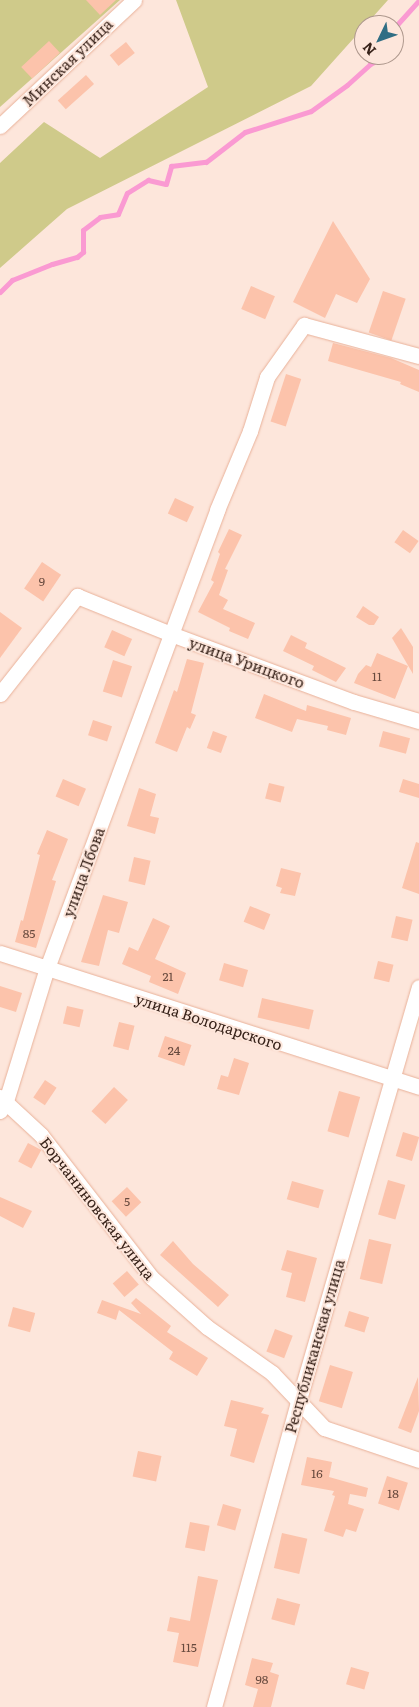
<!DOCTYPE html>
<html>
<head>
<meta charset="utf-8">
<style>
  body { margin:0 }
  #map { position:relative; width:419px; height:1707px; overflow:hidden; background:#fde6db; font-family:Literata,serif }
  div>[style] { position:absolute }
  .green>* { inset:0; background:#cfca8a }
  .stream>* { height:5px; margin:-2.5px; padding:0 2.5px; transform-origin:2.5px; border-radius:2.5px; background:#fa9ad2 }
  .building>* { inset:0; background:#fcc3ab; transform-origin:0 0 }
  .roads { filter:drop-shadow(0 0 1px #e9b199) drop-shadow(0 0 1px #e9b199) }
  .street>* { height:15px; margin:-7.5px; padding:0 7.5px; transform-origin:7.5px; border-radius:7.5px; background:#fff }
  span { translate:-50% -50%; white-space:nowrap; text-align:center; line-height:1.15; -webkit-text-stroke:4px #fde6db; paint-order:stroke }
  .number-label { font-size:12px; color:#684a3e }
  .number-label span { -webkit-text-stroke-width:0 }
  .street-label { font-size:15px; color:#372219 }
  .north { position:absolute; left:354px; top:15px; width:50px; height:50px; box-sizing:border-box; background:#fde6db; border:1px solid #ae988d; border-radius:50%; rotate:228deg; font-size:14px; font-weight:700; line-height:20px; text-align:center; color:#372219 }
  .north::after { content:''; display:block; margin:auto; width:18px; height:22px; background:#306e84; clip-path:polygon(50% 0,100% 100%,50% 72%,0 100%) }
</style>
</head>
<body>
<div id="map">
  <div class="green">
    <div style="clip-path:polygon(0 0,120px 0,0 107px)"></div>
    <div style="clip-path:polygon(176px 0,388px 0,311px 86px,67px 209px,0 268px,0 163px,44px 122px,100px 158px,208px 87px)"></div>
  </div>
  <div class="stream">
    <div style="left:394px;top:28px;width:38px;rotate:-48deg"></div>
    <div style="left:394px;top:50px;width:2px;rotate:90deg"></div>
    <div style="left:0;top:292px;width:17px;rotate:-45deg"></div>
    <div style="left:12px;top:280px;width:43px;rotate:-21.8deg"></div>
    <div style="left:52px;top:264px;width:26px;rotate:-16deg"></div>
    <div style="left:77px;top:257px;width:8px;rotate:-40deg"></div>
    <div style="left:83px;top:252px;width:22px;rotate:-90deg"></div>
    <div style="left:83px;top:230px;width:21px;rotate:-37deg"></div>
    <div style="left:100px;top:217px;width:18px;rotate:-9deg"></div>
    <div style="left:118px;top:214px;width:23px;rotate:-67deg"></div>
    <div style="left:127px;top:193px;width:25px;rotate:-32deg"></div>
    <div style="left:148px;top:180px;width:18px;rotate:13deg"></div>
    <div style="left:166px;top:184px;width:19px;rotate:-74deg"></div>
    <div style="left:171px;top:166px;width:35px;rotate:-7deg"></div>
    <div style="left:206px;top:162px;width:49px;rotate:-37.6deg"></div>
    <div style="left:245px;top:132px;width:69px;rotate:-17.7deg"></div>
    <div style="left:311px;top:111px;width:44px;rotate:-35.8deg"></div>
    <div style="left:347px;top:85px;width:31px;rotate:-42deg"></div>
    <div style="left:370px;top:64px;width:20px;rotate:-27deg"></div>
  </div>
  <div class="building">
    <div style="clip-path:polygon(86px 0,116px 0,100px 15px)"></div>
    <div style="left:49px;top:41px;width:16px;height:38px;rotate:47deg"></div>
    <div style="left:126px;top:42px;width:14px;height:21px;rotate:51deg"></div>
    <div style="left:86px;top:75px;width:12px;height:38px;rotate:48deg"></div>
    <div style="clip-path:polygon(333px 221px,370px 279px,357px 303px,336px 294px,325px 318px,293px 302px)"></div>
    <div style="left:251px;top:286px;width:26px;height:25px;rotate:23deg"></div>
    <div style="left:383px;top:291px;width:24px;height:44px;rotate:19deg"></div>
    <div style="clip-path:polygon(333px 343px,391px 358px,419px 370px,419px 392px,400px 384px,401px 382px,328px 361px)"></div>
    <div style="left:286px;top:374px;width:16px;height:50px;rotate:18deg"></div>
    <div style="left:175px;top:498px;width:21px;height:17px;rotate:25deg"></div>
    <div style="clip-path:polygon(229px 529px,242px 535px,225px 569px,228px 570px,219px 595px,228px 600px,223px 609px,255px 623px,248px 639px,229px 631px,230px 628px,198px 612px,214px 582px,211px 580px,220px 554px,218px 552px)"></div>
    <div style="left:403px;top:530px;width:19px;height:15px;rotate:35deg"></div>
    <div style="left:42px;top:562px;width:23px;height:32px;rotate:34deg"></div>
    <div style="clip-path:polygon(363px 606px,379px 617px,374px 625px,369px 625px,356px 617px)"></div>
    <div style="clip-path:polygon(0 612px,22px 628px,0 658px)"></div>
    <div style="clip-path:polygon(401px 628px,413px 647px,413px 674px,392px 638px)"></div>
    <div style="left:112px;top:630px;width:22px;height:19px;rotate:24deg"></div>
    <div style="clip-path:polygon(291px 635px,307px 643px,305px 648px,346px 668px,336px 682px,312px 670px,314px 666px,283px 651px)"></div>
    <div style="clip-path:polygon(377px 653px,408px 666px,395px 699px,354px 683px,358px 674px,366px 665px,371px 667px)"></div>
    <div style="clip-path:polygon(187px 659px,204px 663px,191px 713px,196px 715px,190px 729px,187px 727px,177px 752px,155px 743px,174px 690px,177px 692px)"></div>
    <div style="left:113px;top:660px;width:20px;height:33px;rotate:18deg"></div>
    <div style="clip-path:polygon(264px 694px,306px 711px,307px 705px,351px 718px,346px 735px,327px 730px,328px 726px,297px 719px,292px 732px,255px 718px)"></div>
    <div style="left:93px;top:720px;width:20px;height:16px;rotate:18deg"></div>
    <div style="left:213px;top:731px;width:15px;height:18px;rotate:20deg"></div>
    <div style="left:383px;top:731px;width:28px;height:16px;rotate:15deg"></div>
    <div style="left:63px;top:779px;width:25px;height:19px;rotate:23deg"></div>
    <div style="clip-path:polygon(403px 779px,419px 784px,419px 798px,399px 792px)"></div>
    <div style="left:269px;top:783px;width:16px;height:16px;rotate:14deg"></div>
    <div style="clip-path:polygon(139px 788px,156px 794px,150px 816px,159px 818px,155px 834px,127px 826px)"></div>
    <div style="clip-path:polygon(47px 830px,68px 839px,52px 880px,56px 881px,36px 948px,15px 942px,21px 920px,23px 921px,40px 855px,37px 854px)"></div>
    <div style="clip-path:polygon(416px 842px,419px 843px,419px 894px,402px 888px)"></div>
    <div style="left:134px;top:857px;width:17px;height:25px;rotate:13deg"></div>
    <div style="clip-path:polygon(281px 868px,301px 873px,295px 896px,280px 893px,282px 888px,276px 886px)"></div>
    <div style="clip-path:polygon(103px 895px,128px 902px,119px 933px,108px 930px,99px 966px,81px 962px)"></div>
    <div style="left:250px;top:906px;width:22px;height:17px;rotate:22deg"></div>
    <div style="left:396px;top:916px;width:17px;height:22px;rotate:13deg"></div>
    <div style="clip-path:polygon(153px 918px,170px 926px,155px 959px,186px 973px,178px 994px,149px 982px,151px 976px,122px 964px,129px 947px,138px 951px)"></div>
    <div style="left:378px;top:961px;width:16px;height:18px;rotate:14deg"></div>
    <div style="left:224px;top:963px;width:25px;height:18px;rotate:16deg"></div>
    <div style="clip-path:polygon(0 986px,22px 993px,16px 1012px,0 1007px)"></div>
    <div style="left:262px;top:998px;width:53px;height:20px;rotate:13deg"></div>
    <div style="left:67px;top:1006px;width:17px;height:18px;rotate:13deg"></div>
    <div style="left:119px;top:1022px;width:16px;height:25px;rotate:14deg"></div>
    <div style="left:165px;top:1036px;width:28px;height:22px;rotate:19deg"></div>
    <div style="clip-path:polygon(234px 1058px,249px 1063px,239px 1095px,217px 1089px,221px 1075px,228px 1077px)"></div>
    <div style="left:45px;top:1080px;width:14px;height:21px;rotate:34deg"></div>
    <div style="left:114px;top:1087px;width:19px;height:33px;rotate:43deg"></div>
    <div style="left:339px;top:1091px;width:22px;height:42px;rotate:16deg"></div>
    <div style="left:403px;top:1132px;width:17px;height:25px;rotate:17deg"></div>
    <div style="left:28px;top:1143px;width:15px;height:21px;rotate:28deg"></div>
    <div style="left:388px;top:1180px;width:18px;height:36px;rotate:16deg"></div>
    <div style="left:292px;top:1181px;width:33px;height:19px;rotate:16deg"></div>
    <div style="left:127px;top:1187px;width:21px;height:21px;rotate:47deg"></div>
    <div style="clip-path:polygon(0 1197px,32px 1211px,23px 1228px,0 1216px)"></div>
    <div style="left:369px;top:1239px;width:23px;height:41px;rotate:13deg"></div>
    <div style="clip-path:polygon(173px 1241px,193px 1264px,229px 1295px,218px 1307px,160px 1255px)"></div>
    <div style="clip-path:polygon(287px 1250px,317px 1258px,305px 1302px,286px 1297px,292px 1273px,281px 1270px)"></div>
    <div style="left:127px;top:1271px;width:18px;height:19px;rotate:49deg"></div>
    <div style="clip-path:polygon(136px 1298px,171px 1326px,167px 1332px,208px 1358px,197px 1376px,169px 1359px,173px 1352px,119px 1310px,116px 1320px,97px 1313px,102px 1300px,141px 1314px,131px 1303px)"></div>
    <div style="left:13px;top:1307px;width:23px;height:20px;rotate:15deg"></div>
    <div style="left:349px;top:1311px;width:21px;height:16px;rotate:17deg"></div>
    <div style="left:275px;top:1329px;width:19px;height:24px;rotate:21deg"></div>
    <div style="left:330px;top:1365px;width:24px;height:38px;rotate:17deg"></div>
    <div style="clip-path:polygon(418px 1377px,419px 1411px,411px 1433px,398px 1428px)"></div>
    <div style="clip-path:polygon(231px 1400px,264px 1408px,261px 1413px,269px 1415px,254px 1463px,230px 1456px,237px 1429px,224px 1426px)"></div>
    <div style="left:138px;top:1451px;width:24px;height:26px;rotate:12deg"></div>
    <div style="clip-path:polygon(307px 1457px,332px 1462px,329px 1477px,368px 1488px,366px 1497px,350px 1494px,348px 1504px,364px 1509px,356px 1532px,346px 1529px,343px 1537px,324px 1531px,335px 1496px,332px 1495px,334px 1491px,301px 1485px)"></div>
    <div style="left:387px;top:1476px;width:22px;height:29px;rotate:18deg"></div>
    <div style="left:223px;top:1504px;width:19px;height:22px;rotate:16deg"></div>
    <div style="left:190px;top:1522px;width:20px;height:26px;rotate:11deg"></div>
    <div style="left:282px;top:1533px;width:26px;height:36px;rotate:13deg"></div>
    <div style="clip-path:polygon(198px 1576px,218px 1580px,198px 1667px,173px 1662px,179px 1633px,167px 1631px,170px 1617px,190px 1621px)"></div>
    <div style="left:277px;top:1598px;width:24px;height:22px;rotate:15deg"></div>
    <div style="clip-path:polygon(252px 1658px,273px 1663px,270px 1672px,279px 1675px,271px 1707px,253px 1707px,258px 1689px,245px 1685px)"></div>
    <div style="left:351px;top:1667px;width:19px;height:18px;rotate:16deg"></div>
  </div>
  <div class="roads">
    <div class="street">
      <div style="left:0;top:126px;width:184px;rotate:-43.2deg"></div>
      <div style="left:0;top:694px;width:125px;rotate:-51.8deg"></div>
      <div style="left:77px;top:596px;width:101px;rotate:22deg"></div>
      <div style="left:171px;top:634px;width:195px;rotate:20.4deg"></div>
      <div style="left:354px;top:702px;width:68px;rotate:16.3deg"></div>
      <div style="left:0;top:953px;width:440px;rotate:17.7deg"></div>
      <div style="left:0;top:1097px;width:56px;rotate:42.8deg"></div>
      <div style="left:41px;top:1135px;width:180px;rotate:52.2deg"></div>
      <div style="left:151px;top:1277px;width:75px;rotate:41.8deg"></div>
      <div style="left:207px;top:1327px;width:80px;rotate:35.3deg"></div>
      <div style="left:272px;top:1373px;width:76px;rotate:46.6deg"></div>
      <div style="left:324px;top:1428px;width:100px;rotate:18.6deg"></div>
      <div style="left:0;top:1111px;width:12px;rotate:-59deg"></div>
      <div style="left:6px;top:1101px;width:139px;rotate:-72.9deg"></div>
      <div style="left:47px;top:968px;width:489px;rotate:-69.6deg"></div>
      <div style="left:217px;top:510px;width:86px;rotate:-67.3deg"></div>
      <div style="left:250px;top:431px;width:57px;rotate:-72.5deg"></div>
      <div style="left:267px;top:377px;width:64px;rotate:-54.6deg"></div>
      <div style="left:304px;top:325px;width:119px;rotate:15.1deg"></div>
      <div style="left:214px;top:1707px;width:315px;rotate:-74.6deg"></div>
      <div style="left:298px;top:1403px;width:433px;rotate:-73.8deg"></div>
    </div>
  </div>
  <div class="number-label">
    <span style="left:42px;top:582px">9</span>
    <span style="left:377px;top:677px">11</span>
    <span style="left:29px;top:934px">85</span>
    <span style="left:168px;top:977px">21</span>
    <span style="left:174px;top:1051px">24</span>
    <span style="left:127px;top:1202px">5</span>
    <span style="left:317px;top:1474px">16</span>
    <span style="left:393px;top:1494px">18</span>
    <span style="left:189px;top:1648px">115</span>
    <span style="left:262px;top:1680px">98</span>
  </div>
  <div class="street-label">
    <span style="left:67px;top:62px;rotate:-44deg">Минская улица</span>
    <span style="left:247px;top:662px;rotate:20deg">улица Урицкого</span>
    <span style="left:83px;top:872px;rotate:-70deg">улица Лбова</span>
    <span style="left:209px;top:1021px;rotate:18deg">улица Володарского</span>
    <span style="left:98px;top:1208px;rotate:52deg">Борчаниновская улица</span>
    <span style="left:314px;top:1346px;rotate:-74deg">Республиканская улица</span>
  </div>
  <div class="north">N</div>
</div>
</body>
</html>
